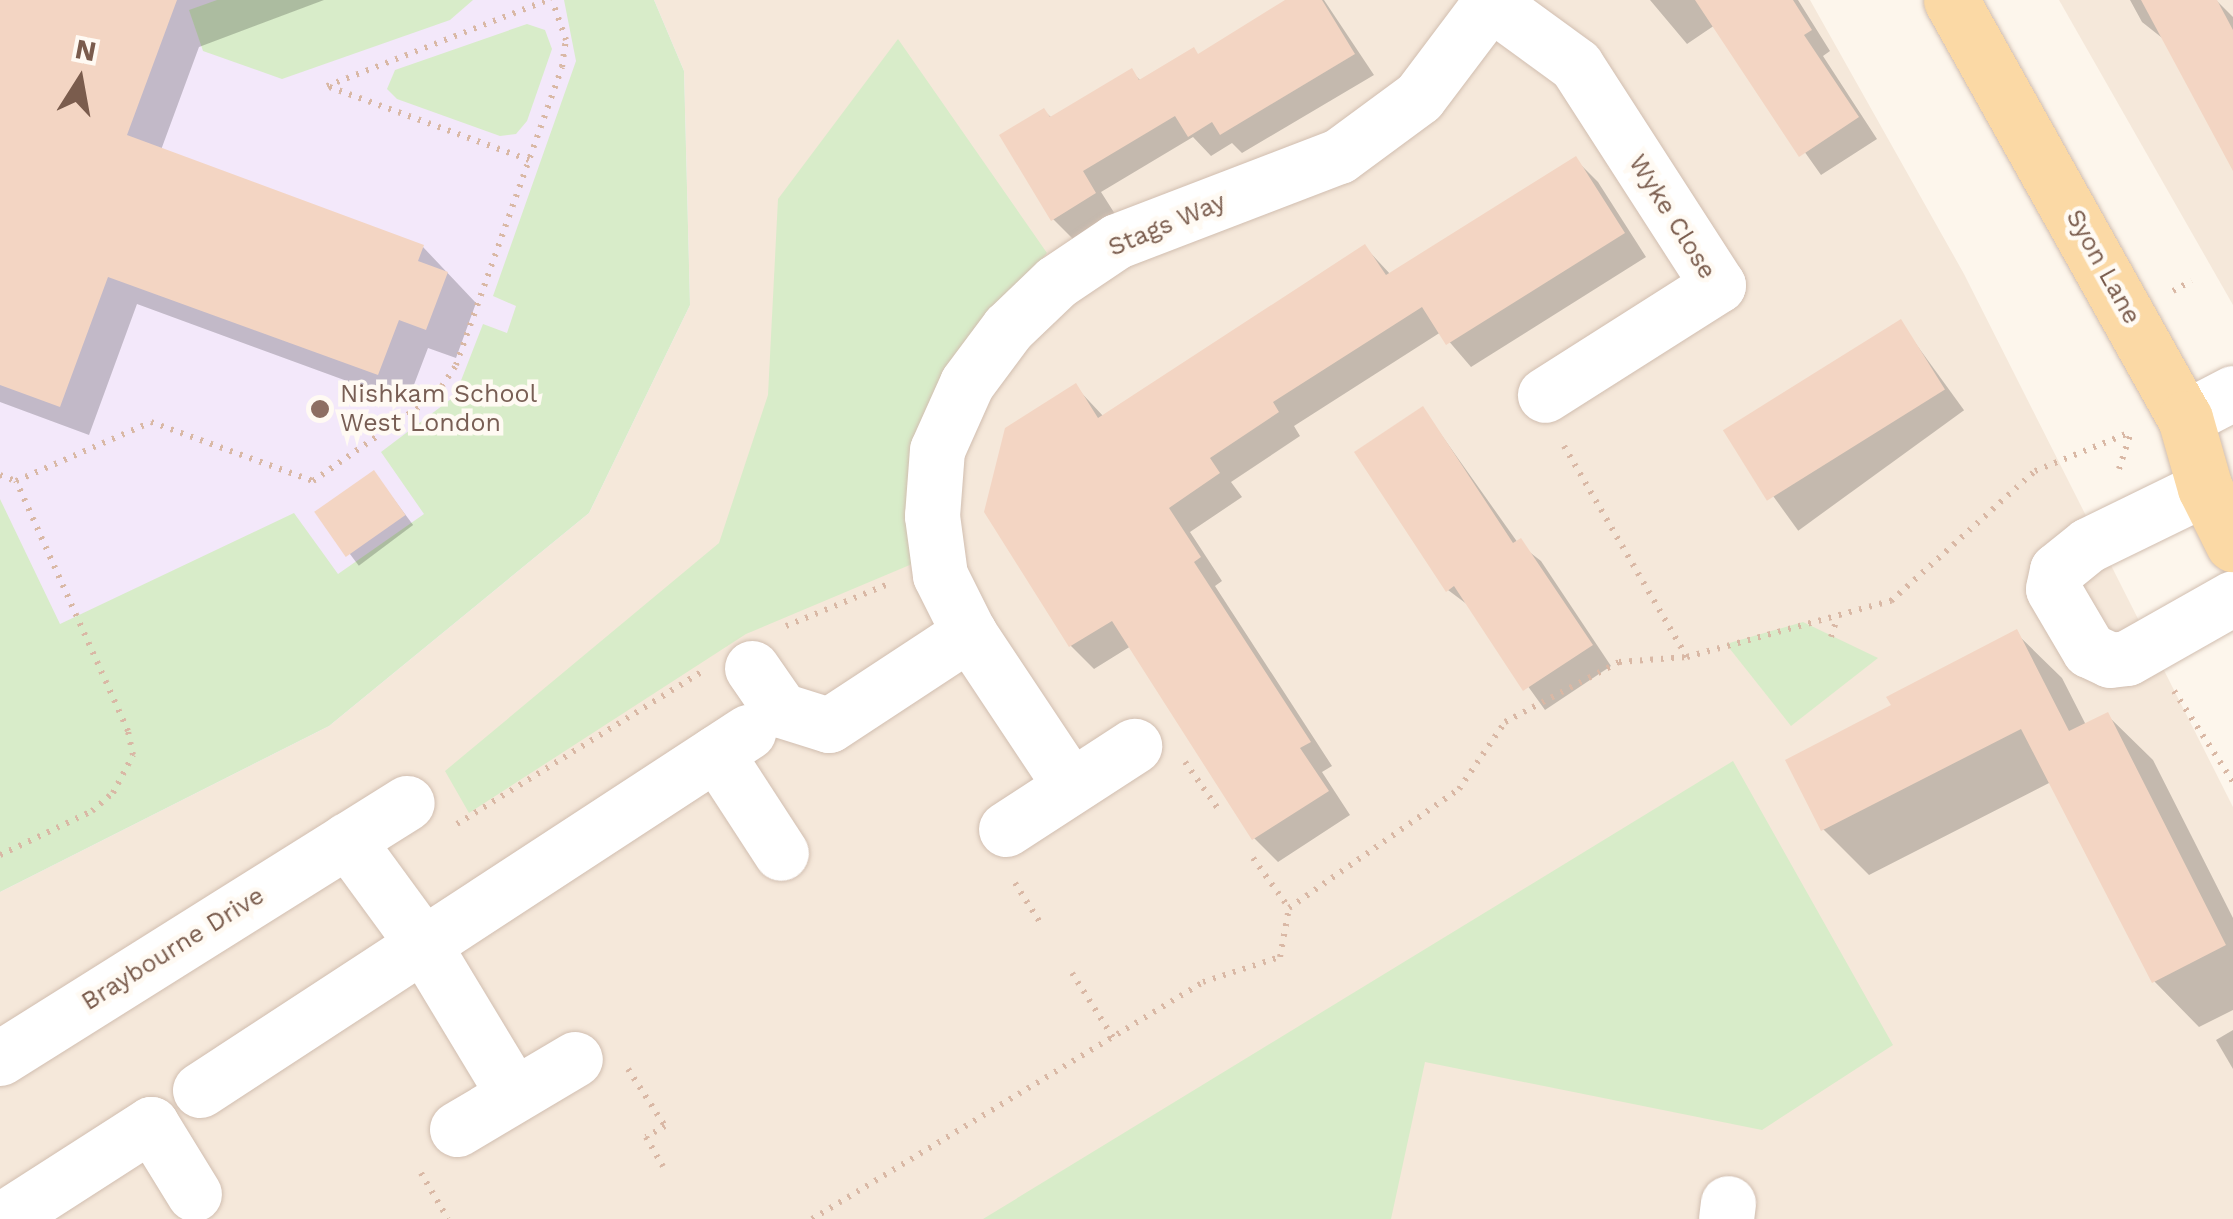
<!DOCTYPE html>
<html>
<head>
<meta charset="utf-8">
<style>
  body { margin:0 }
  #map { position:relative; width:2233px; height:1219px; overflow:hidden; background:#fdf6ec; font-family:"Work Sans",sans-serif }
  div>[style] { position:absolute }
  .residential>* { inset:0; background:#f5e8da }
  .education>* { inset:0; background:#f3e8fa }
  .green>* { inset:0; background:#d8ecc9 }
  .shadow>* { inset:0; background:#0003; transform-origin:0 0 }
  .building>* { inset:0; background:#f3d5c3; transform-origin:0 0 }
  .path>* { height:6px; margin-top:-3px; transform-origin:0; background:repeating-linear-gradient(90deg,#d9b8a5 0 2.5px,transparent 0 10.5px) }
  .roads { filter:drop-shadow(0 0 2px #d1beb0) drop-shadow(0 0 2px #d1beb0) }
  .minor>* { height:55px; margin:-27.5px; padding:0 27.5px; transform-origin:27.5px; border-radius:27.5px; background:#fff }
  .major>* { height:55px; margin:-27.5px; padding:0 27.5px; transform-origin:27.5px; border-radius:27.5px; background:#fbd9a5 }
  .dots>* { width:28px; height:28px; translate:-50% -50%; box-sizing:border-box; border:5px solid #fffaf3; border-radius:50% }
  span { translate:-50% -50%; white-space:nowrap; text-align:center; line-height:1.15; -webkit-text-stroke:9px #fffaf3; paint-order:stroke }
  .street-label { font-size:25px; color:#7a5c4d }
  .education-label { font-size:25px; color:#785e54 }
  .left { translate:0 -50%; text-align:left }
  .north { position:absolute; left:30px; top:30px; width:100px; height:100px; -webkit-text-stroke:8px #fffaf3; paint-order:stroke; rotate:11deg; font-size:28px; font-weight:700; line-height:40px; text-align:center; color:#7a5c4d }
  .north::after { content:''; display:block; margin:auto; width:35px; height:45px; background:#7a5c4d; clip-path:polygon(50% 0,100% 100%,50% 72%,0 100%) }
</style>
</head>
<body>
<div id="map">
  <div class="residential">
    <div style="clip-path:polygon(654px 0,1810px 0,1964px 274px,2233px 807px,2233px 1219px,0 1219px,0 892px,329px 726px,589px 513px,690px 305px,684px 71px)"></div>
    <div style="clip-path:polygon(2059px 0,2233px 0,2233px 305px)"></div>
  </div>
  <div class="education">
    <div style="clip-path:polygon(0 0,654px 0,684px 71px,690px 305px,589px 513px,329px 726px,0 892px)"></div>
  </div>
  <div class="green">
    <div style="clip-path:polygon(217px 0,473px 0,450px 20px,282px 79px,203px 51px,189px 10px)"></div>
    <div style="clip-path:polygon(564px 0,654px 0,684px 71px,690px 305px,589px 513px,329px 726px,0 892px,0 499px,60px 624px,294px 513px,338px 574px,424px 514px,381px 452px,455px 396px,483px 324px,507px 333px,516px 306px,493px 296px,576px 61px)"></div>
    <div style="clip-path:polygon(527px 24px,545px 30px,552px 49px,527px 121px,516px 134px,500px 136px,397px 99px,387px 89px,395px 70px)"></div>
    <div style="clip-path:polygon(898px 39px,1047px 253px,966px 349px,924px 559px,746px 634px,469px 813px,445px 771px,719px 543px,768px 395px,778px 199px)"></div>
    <div style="clip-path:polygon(1803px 622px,1878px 658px,1791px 726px,1726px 644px)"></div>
    <div style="clip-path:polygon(1733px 761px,1893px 1045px,1762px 1130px,1425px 1062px,1391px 1219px,983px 1219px)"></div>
  </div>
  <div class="shadow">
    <div style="clip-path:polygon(0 0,324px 0,199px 47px,161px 150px,423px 247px,476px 303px,456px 358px,428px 348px,407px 403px,137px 304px,89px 435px,0 402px)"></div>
    <div style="clip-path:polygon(1290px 0,1324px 0,1374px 75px,1242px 153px,1232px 143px,1211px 156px,1193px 137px,1101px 192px,1115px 214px,1073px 239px,1053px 219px,1044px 111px,1052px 118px,1131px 71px,1142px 82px,1200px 56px)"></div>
    <div style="clip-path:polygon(1650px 0,1798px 0,1830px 51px,1823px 56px,1877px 139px,1821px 175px,1715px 25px,1687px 44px)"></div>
    <div style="clip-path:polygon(2130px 0,2216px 0,2233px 17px,2233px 166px,2166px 41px,2142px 22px)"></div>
    <div style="clip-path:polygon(1575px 159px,1598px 182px,1646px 257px,1471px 367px,1441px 332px,1294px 426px,1300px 436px,1231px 482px,1242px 497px,1190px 532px,1222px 581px,1215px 586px,1332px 766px,1322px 772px,1350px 815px,1278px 862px,1254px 838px,1131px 646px,1094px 669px,1071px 646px,987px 512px,1075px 386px,1104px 417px,1365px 247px,1391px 275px)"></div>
    <div style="left:1900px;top:322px;width:109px;height:205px;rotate:54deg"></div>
    <div style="clip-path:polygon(1423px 409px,1518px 543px,1541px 561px,1611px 666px,1545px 710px,1472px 608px,1448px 590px)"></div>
    <div style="left:374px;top:473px;width:65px;height:68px;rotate:53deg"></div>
    <div style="clip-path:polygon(2016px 633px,2062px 678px,2086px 725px,2107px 715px,2153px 760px,2233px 918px,2233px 1010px,2199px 1027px,2154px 981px,2051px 782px,1869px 875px,1823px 829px,1894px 706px)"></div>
    <div style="clip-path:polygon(2233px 1030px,2233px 1069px,2216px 1040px)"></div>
  </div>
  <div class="building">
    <div style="clip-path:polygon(0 0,177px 0,127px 135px,424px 245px,418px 261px,448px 272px,426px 330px,399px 320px,378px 375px,108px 277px,60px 407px,0 385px)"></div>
    <div style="clip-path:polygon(1285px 0,1322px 0,1355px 54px,1220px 135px,1212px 122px,1188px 137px,1175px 116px,1083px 171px,1096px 193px,1051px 221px,999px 135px,1044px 108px,1050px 117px,1132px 68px,1139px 80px,1194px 47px,1198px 54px)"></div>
    <div style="clip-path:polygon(1695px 0,1793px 0,1812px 30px,1804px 35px,1859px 117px,1799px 157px)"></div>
    <div style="clip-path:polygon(2141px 0,2217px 0,2233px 30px,2233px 171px)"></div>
    <div style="clip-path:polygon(1576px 156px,1625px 233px,1446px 345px,1422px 307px,1273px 402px,1279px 412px,1210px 458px,1220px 473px,1169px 508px,1201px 557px,1194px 562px,1311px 742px,1300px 748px,1329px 791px,1252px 840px,1112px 621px,1069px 647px,984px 512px,1005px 428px,1076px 383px,1098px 418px,1365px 244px,1386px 275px)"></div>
    <div style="left:1901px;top:319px;width:83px;height:210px;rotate:58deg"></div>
    <div style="clip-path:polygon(1423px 406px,1513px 543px,1521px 538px,1593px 645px,1523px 691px,1454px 586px,1446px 592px,1354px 452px)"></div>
    <div style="left:374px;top:470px;width:55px;height:73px;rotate:55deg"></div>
    <div style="clip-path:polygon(2017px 629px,2069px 731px,2108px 712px,2226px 945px,2152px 983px,2021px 729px,1821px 831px,1785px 760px,1891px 705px,1886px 697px)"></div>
  </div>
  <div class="path">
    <div style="left:529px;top:160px;width:215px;rotate:-159.9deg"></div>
    <div style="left:327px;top:86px;width:237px;rotate:-21.3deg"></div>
    <div style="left:2173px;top:291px;width:21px;rotate:-29deg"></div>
    <div style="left:1564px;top:446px;width:244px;rotate:59.8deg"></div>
    <div style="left:2119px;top:469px;width:38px;rotate:-72deg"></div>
    <div style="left:0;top:475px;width:17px;rotate:21deg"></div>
    <div style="left:16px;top:481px;width:147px;rotate:-23.6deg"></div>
    <div style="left:151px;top:422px;width:172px;rotate:20deg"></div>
    <div style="left:313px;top:481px;width:150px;rotate:-35deg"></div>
    <div style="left:436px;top:395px;width:36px;rotate:-56deg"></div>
    <div style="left:456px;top:365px;width:316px;rotate:-70.4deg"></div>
    <div style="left:562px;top:67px;width:27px;rotate:-82deg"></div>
    <div style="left:566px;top:40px;width:42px;rotate:-109.3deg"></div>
    <div style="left:786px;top:626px;width:108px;rotate:-22.3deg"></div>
    <div style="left:1831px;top:637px;width:19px;rotate:-72deg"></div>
    <div style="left:2174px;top:691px;width:108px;rotate:57deg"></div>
    <div style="left:1185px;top:762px;width:59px;rotate:54.7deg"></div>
    <div style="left:457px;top:824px;width:287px;rotate:-31.9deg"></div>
    <div style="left:0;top:855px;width:102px;rotate:-25.6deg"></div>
    <div style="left:92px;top:811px;width:28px;rotate:-41deg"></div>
    <div style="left:113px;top:793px;width:43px;rotate:-62.2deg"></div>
    <div style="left:133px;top:755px;width:25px;rotate:-102deg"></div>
    <div style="left:128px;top:731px;width:274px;rotate:-114.1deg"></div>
    <div style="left:1253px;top:858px;width:62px;rotate:54.2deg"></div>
    <div style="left:1015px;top:883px;width:49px;rotate:57.6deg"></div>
    <div style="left:1072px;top:973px;width:78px;rotate:57.5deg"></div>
    <div style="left:628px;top:1069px;width:68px;rotate:57deg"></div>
    <div style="left:665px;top:1126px;width:22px;rotate:150deg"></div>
    <div style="left:646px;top:1137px;width:34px;rotate:60deg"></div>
    <div style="left:421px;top:1173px;width:53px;rotate:59.6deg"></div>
    <div style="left:812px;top:1219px;width:457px;rotate:-31.2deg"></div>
    <div style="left:1203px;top:982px;width:81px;rotate:-18deg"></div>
    <div style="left:1280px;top:957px;width:50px;rotate:-79.6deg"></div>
    <div style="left:1289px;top:908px;width:208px;rotate:-35deg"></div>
    <div style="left:1459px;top:789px;width:81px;rotate:-55.5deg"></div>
    <div style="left:1505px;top:722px;width:129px;rotate:-27.8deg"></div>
    <div style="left:1619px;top:662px;width:68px;rotate:-4.2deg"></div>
    <div style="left:1687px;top:657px;width:212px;rotate:-15.4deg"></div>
    <div style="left:1891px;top:601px;width:194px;rotate:-42.1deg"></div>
    <div style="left:2035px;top:471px;width:104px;rotate:-22.1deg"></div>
  </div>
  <div class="roads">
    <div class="minor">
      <div style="left:1491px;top:3px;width:105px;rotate:36.1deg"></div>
      <div style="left:1576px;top:65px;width:262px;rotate:57.2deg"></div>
      <div style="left:1718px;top:285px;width:205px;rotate:147.6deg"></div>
      <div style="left:2185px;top:418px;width:54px;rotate:-27.5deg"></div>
      <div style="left:2205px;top:488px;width:130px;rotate:154deg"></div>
      <div style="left:2088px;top:545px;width:40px;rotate:141deg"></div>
      <div style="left:2057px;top:570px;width:19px;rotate:102deg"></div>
      <div style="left:2053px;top:589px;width:71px;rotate:59.5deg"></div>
      <div style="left:2089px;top:650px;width:23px;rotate:25deg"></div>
      <div style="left:2110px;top:660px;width:17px;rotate:-7deg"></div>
      <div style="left:2127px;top:658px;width:122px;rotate:-29.5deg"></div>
      <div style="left:752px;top:668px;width:51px;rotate:55.4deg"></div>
      <div style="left:781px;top:710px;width:50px;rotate:17.4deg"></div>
      <div style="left:829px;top:725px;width:168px;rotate:-33.3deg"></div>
      <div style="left:716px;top:753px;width:119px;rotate:57deg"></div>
      <div style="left:1070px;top:785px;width:182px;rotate:-123.6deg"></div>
      <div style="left:969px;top:633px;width:65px;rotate:-116.6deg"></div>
      <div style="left:940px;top:575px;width:60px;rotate:-97.7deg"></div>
      <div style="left:932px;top:516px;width:66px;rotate:-85.7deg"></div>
      <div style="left:937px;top:450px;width:73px;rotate:-65.9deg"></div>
      <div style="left:967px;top:383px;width:69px;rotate:-53.3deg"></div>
      <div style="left:1008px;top:328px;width:66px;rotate:-43.8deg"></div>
      <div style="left:1056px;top:282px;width:73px;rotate:-33.9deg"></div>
      <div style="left:1117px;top:241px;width:238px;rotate:-21deg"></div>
      <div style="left:1339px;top:156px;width:99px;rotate:-36.4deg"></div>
      <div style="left:1419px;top:97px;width:121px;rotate:-53deg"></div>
      <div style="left:1006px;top:829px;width:153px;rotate:-33deg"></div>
      <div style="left:347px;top:840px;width:129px;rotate:53.8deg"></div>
      <div style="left:423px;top:944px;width:174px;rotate:58.9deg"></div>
      <div style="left:0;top:1058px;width:480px;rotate:-32.1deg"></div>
      <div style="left:200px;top:1090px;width:655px;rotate:-33.16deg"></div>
      <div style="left:457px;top:1129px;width:137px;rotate:-30.7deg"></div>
      <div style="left:3px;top:1219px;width:176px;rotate:-32.7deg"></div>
      <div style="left:151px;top:1124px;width:82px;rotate:58.4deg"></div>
      <div style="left:1726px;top:1219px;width:16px;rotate:-83deg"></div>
    </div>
    <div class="major">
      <div style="left:1951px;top:0;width:479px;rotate:60.8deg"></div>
      <div style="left:2185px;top:418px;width:73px;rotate:74.1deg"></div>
      <div style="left:2205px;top:488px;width:63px;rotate:63.4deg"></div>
    </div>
  </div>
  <div class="dots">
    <div style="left:320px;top:409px;background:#8d6e63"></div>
  </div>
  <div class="street-label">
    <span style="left:1672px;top:217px;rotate:58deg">Wyke Close</span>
    <span style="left:1167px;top:225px;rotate:-23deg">Stags Way</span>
    <span style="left:2103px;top:267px;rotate:61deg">Syon Lane</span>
    <span style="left:173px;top:949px;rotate:-32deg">Braybourne Drive</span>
  </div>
  <div class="education-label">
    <span class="left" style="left:340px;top:409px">Nishkam School<br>West London</span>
  </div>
  <div class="north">N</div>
</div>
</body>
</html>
